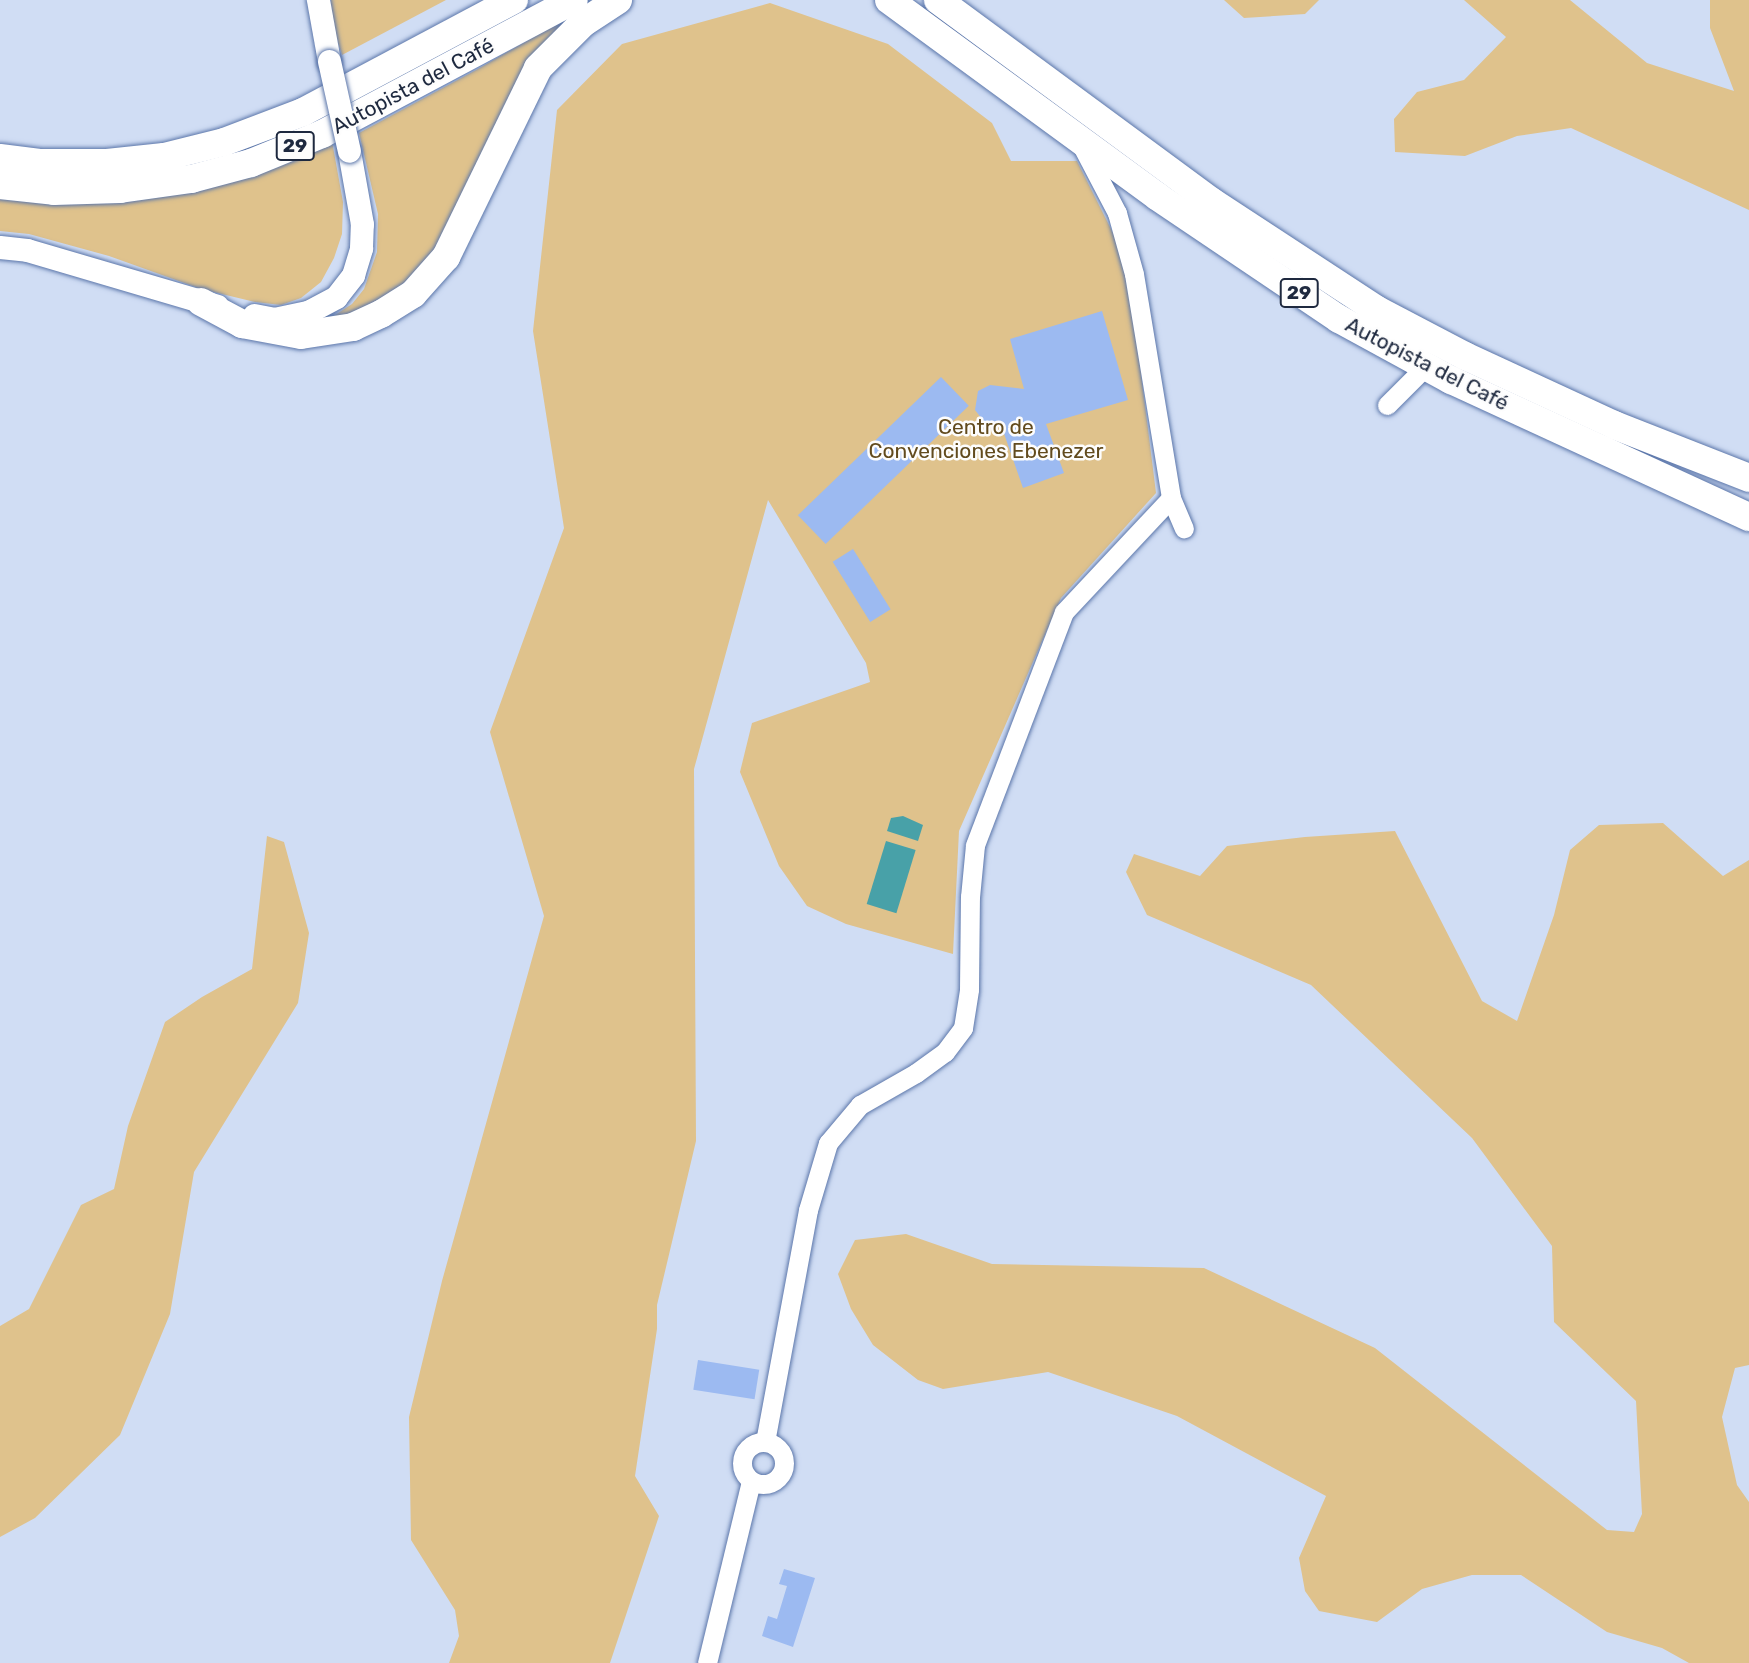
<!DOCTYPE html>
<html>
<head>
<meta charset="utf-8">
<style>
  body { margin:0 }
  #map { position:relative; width:1749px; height:1663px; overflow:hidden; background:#d0ddf4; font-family:Rubik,sans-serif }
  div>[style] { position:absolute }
  .green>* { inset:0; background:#dfc28c }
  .water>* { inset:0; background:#48a1a8; transform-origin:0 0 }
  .building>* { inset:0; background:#9cbaf1; transform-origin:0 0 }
  .roads { filter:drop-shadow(0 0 2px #5b76aa) drop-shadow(0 0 2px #5b76aa) }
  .minor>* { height:19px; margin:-9.5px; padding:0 9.5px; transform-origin:9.5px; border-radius:9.5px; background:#fff }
  .minor>.ring { margin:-9.5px; padding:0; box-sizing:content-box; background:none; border:19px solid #fff; border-radius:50% }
  .major>* { height:23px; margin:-11.5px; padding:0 11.5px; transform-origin:11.5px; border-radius:11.5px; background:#fff }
  .highway>* { height:28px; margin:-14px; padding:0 14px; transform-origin:14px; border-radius:14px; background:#fff }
  .bridges { filter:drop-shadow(0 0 2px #5b76aa) drop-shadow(0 0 2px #5b76aa) }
  .major-bridge>* { height:23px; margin:-11.5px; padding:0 11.5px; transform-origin:11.5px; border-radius:11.5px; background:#fff }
  span { translate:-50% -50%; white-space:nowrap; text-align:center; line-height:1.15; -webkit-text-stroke:5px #fdfdfd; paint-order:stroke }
  .shield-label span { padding:2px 5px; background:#fdfdfd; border:2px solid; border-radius:5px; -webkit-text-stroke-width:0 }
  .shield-label { font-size:19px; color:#1e293f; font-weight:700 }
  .street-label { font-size:21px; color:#1e293f }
  .park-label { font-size:21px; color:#624b1e }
</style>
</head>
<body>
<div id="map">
  <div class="green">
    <div style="clip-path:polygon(331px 0,446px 0,342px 55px,330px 19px)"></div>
    <div style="clip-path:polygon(1224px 0,1319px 0,1305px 14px,1244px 18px)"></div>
    <div style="clip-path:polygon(1464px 0,1570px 0,1647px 63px,1734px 91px,1710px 28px,1710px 0,1749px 0,1749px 210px,1571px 128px,1517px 136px,1465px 156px,1395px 152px,1394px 119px,1417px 92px,1464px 80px,1506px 37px)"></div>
    <div style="clip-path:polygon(770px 3px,888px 44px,992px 123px,1011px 161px,1077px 161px,1119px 245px,1134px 317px,1156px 493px,1061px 598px,959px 831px,953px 954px,846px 924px,807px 906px,779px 866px,740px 772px,752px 723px,870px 682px,866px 663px,768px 500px,694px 769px,696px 1141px,657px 1305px,657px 1329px,635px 1476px,659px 1516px,610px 1663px,449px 1663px,459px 1636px,455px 1610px,411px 1540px,409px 1417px,442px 1281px,544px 916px,490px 732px,564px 528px,533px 331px,557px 110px,622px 44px)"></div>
    <div style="clip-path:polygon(591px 4px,431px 264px,389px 301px,326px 321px,352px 304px,364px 289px,377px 252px,378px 214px,359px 133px,476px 70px)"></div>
    <div style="clip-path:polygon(332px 141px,343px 202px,342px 234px,334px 258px,321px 282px,301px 298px,281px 305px,255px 302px,201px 289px,109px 256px,29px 234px,0 231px,0 195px)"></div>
    <div style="clip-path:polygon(1663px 823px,1723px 876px,1749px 860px,1749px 1365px,1735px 1368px,1722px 1417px,1737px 1485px,1749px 1502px,1749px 1663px,1689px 1663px,1662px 1648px,1607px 1632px,1521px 1575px,1472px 1575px,1422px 1589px,1377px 1622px,1319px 1611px,1305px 1591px,1299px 1558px,1326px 1496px,1177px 1416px,1048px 1372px,943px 1389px,918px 1380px,873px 1345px,851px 1309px,838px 1274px,855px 1240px,906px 1234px,992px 1264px,1204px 1268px,1375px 1348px,1607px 1530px,1634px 1532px,1642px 1514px,1636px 1401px,1554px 1322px,1552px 1246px,1472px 1138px,1311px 985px,1147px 915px,1126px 872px,1134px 854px,1200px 876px,1227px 846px,1305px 837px,1395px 831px,1482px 1001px,1517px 1021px,1554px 915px,1570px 850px,1599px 825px)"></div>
    <div style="clip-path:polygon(267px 836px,284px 842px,309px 933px,298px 1003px,194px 1172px,170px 1314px,120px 1435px,35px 1518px,0 1537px,0 1326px,29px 1309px,81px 1205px,114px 1189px,128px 1126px,165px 1022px,202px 997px,252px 969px)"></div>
  </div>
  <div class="water">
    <div style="clip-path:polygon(903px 816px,923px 825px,918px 841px,887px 831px,891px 818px)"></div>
    <div style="left:886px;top:841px;width:31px;height:66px;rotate:17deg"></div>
  </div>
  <div class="building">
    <div style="clip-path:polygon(1102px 311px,1128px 400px,1046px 424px,1064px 473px,1023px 488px,1001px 425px,986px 424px,975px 410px,978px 391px,990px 385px,1024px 389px,1010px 339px)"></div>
    <div style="left:941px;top:377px;width:40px;height:199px;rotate:46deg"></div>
    <div style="left:853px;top:549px;width:71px;height:24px;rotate:58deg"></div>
    <div style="left:698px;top:1360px;width:62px;height:30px;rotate:9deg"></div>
    <div style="clip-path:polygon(784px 1569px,815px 1578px,793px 1647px,762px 1636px,768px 1616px,777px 1619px,787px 1586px,779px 1584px)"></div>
  </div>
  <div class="roads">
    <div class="minor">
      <div style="left:1081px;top:144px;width:78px;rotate:62.4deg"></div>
      <div style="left:1117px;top:213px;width:63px;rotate:74.4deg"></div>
      <div style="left:1134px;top:274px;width:227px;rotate:80.6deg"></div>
      <div style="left:1171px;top:498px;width:33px;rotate:67deg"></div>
      <div style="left:1387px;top:405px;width:54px;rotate:-45deg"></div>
      <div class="ring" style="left:742px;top:1442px;width:23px;height:23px"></div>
      <div style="left:765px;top:1442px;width:236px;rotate:-79.5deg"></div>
      <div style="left:808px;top:1210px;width:70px;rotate:-73.4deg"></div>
      <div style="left:828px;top:1143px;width:50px;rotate:-49.9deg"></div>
      <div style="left:860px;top:1105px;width:64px;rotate:-29.7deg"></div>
      <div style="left:916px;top:1073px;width:36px;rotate:-36deg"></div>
      <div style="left:945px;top:1052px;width:30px;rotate:-53deg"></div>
      <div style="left:963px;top:1028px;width:39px;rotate:-81deg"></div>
      <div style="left:969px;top:989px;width:92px;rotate:-89.4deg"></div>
      <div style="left:970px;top:897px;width:52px;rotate:-84.5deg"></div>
      <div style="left:975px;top:845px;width:249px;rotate:-69.1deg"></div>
      <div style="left:1064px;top:612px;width:156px;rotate:-46.8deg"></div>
      <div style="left:707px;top:1663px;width:187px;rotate:-76.4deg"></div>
    </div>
    <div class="major">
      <div style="left:318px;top:0;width:62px;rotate:79.8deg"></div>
      <div style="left:0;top:247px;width:27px;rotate:6deg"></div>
      <div style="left:27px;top:250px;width:198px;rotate:16.4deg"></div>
      <div style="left:254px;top:315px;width:20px;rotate:11deg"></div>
      <div style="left:274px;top:319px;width:35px;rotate:-12deg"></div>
      <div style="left:308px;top:312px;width:32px;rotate:-28deg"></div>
      <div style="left:336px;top:297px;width:28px;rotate:-52deg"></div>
      <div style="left:353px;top:275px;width:28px;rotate:-73deg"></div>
      <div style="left:361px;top:248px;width:24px;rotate:-88deg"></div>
      <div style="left:362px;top:224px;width:74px;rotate:-100.1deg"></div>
    </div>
    <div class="highway">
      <div style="left:889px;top:0;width:333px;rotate:36.2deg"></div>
      <div style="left:1158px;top:197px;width:218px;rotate:34deg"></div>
      <div style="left:1339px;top:319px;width:128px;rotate:28.6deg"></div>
      <div style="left:1451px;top:380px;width:328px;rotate:24.7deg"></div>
      <div style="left:938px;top:0;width:340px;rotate:36.4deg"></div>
      <div style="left:1212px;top:202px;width:197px;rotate:33.2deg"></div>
      <div style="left:1377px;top:310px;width:99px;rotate:27.6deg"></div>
      <div style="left:1465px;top:356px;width:164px;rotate:24.8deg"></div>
      <div style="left:1614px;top:425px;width:145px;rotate:21.4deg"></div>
      <div style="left:0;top:158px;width:38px;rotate:7deg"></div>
      <div style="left:38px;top:163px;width:69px"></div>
      <div style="left:107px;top:163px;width:57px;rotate:-6deg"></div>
      <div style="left:164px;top:157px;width:62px;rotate:-14deg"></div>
      <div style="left:224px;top:142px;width:85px;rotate:-20.8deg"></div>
      <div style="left:303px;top:112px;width:239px;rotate:-28deg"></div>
      <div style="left:0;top:185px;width:54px;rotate:6.3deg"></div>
      <div style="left:54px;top:191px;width:66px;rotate:-1.7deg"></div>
      <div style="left:120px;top:189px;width:72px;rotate:-8deg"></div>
      <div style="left:191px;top:179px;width:62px;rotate:-14.9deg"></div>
      <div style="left:251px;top:163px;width:77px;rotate:-22.2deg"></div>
      <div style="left:322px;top:134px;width:285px;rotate:-28deg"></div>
      <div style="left:201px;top:302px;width:47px;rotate:28.2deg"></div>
      <div style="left:242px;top:324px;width:60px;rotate:10.6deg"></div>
      <div style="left:301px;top:335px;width:53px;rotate:-8.7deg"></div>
      <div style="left:353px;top:327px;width:31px;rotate:-25deg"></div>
      <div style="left:381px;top:314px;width:38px;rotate:-32deg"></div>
      <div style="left:413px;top:294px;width:50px;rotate:-48.3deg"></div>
      <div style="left:446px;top:257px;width:210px;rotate:-64deg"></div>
      <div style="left:538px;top:68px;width:64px;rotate:-45deg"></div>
      <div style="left:583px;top:23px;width:42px;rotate:-33.3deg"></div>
    </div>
  </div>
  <div class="bridges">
    <div class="major-bridge">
      <div style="left:329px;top:61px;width:92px;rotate:77.5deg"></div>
    </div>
  </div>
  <div class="shield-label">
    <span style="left:295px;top:146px">29</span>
    <span style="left:1299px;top:293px">29</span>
  </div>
  <div class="street-label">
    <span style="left:413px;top:86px;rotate:-28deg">Autopista del Café</span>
    <span style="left:1427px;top:364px;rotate:27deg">Autopista del Café</span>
  </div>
  <div class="park-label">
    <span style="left:986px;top:439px">Centro de<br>Convenciones Ebenezer</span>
  </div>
</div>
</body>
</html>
